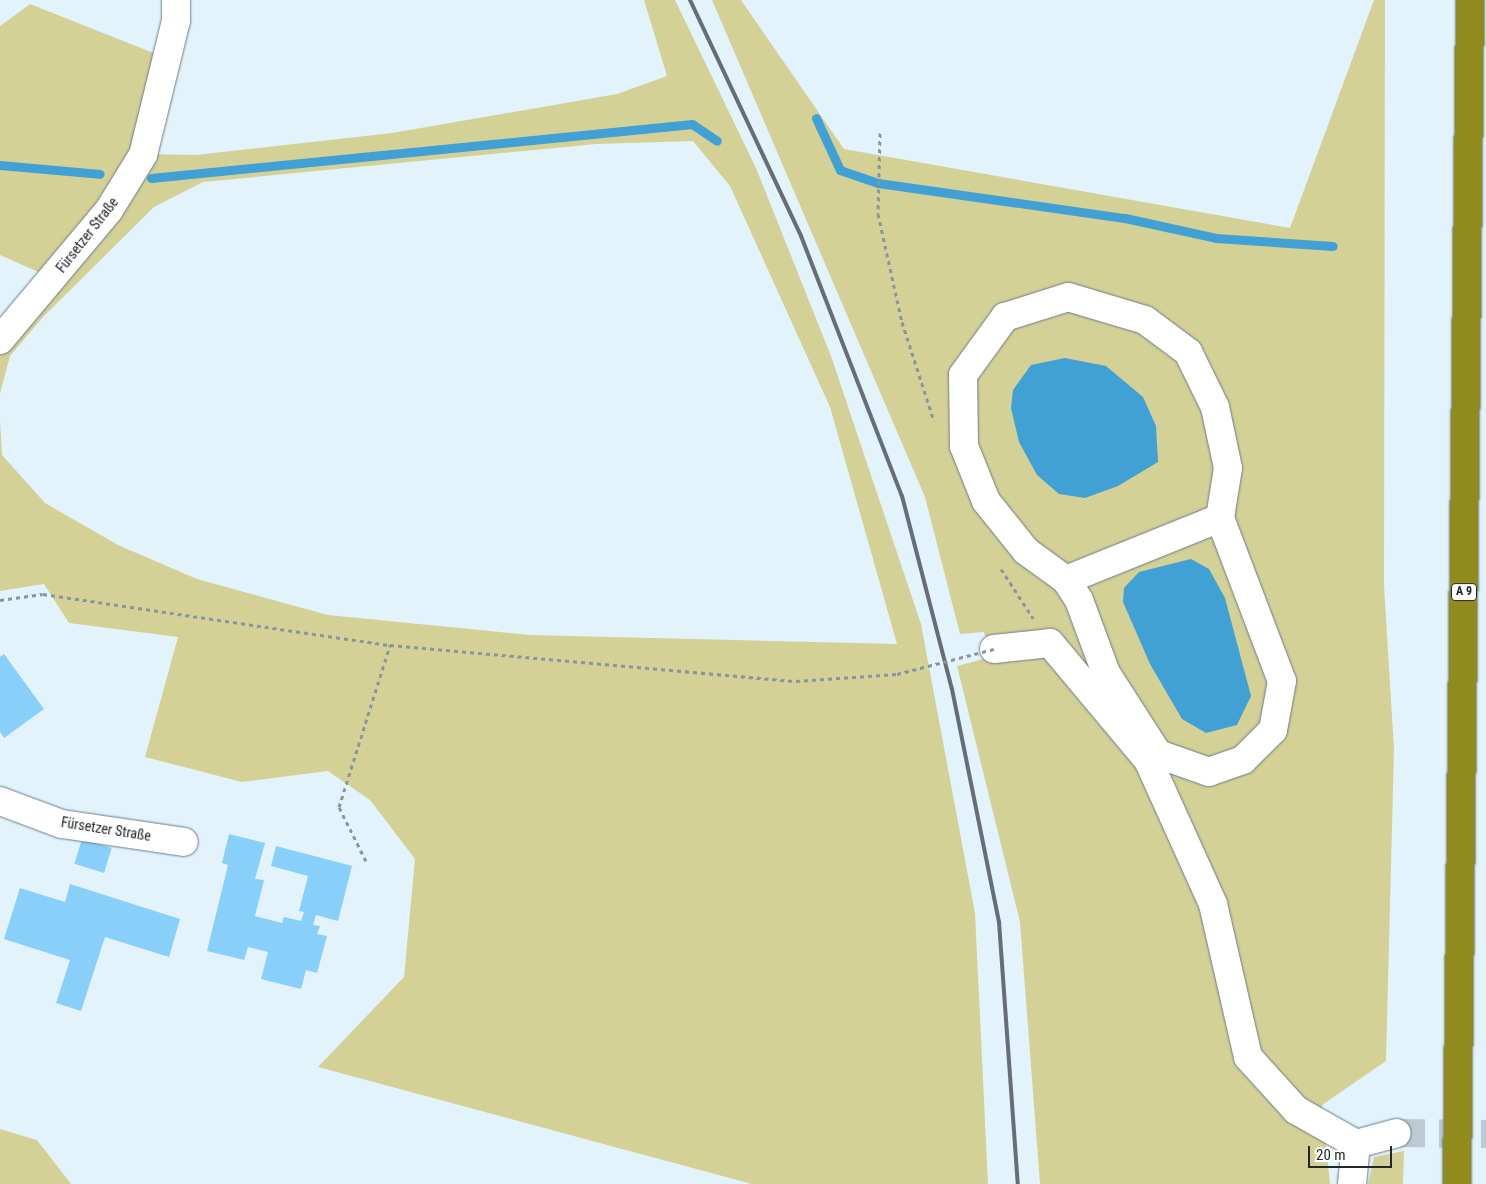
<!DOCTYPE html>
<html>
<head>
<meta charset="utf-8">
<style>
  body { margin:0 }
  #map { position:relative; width:1486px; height:1184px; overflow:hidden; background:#e3f3fc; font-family:"Roboto Condensed",sans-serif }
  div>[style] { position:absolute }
  .green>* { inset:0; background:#d4d197 }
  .water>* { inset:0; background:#41a0d4 }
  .stream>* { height:9px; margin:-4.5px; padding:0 4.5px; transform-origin:4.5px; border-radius:4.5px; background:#41a0d4 }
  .building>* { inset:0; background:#88cff9; transform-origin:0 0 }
  .minor-tunnel>* { height:28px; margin-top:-14px; transform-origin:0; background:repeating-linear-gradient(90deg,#bccad3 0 28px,transparent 0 42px) }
  .path>* { height:3px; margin-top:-1.5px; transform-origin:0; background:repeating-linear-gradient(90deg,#8a959d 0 4px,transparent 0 8px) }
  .roads { filter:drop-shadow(0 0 1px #6c7d88) drop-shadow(0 0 1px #6c7d88) }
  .minor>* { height:28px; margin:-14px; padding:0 14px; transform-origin:14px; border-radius:14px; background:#fff }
  .highway>* { height:28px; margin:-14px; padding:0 14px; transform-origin:14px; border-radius:14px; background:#918a1d }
  .rail>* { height:4px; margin:-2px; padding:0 2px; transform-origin:2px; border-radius:2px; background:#646e74 }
  .path-bridge>* { height:3px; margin-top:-1.5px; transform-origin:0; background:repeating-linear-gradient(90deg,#8a959d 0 4px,transparent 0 8px) }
  span { translate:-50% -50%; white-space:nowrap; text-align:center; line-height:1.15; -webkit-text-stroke:5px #fdfdfd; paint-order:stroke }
  .shield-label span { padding:1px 4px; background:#fdfdfd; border:1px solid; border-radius:4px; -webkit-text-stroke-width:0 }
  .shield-label { font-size:12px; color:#21282d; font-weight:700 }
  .street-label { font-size:14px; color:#21282d }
  .scale { position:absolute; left:1308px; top:1146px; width:84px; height:22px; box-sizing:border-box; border:2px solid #21282d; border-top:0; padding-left:6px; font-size:15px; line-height:18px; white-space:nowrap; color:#21282d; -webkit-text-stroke:4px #fdfdfd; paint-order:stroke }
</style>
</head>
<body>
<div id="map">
  <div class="green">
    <div style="clip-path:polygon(644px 0,675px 0,756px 168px,831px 356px,921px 624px,975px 913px,988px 1184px,752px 1184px,318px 1067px,404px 977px,415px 859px,370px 800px,328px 771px,242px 782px,145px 757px,178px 637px,69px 623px,44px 584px,0 591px,0 419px,2px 455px,45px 503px,118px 545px,197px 579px,328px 615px,530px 635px,897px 644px,830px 407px,730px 186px,693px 141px,596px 144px,203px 182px,154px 207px,43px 317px,10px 356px,0 394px,0 340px,52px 278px,0 255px,0 26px,30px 4px,156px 54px,143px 154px,196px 155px,392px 133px,617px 94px,667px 76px)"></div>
    <div style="clip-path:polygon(712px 0,741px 0,844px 149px,1290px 228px,1374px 0,1385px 0,1384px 585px,1394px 749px,1386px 1061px,1322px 1105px,1330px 1184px,1040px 1184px,1020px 922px,957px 666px,991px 657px,984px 632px,960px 634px,925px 497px)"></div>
    <div style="clip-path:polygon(0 1129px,37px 1140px,71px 1184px,0 1184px)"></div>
    <div style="clip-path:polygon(1404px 1151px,1403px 1184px,1368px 1184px,1374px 1157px)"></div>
  </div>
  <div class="water">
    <div style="clip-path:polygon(1065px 358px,1106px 366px,1143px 397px,1156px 426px,1158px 462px,1118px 486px,1085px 498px,1059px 494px,1037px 475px,1019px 442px,1011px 408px,1013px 390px,1031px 365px)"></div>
    <div style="clip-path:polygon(1191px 559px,1209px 569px,1225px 598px,1251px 696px,1237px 725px,1206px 733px,1182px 719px,1150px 664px,1123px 602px,1124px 588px,1139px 572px)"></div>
  </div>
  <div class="stream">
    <div style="left:816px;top:118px;width:57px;rotate:65.2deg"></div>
    <div style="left:840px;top:170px;width:40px;rotate:18.9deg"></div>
    <div style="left:878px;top:183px;width:249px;rotate:8.1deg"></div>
    <div style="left:1125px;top:218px;width:93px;rotate:12.4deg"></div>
    <div style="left:1216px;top:238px;width:117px;rotate:3.9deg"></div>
    <div style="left:0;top:165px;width:100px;rotate:5.1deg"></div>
    <div style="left:151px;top:178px;width:544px;rotate:-5.7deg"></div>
    <div style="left:692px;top:124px;width:30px;rotate:34deg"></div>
  </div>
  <div class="building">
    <div style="clip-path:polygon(4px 654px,44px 709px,4px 738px,0 732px,0 657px)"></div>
    <div style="clip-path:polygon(229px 834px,265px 843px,255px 879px,264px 880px,255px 916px,282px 923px,284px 917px,301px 921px,304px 912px,299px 911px,308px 876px,271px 866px,276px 846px,352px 866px,338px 921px,316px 915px,313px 925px,320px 926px,317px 934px,327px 936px,317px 973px,306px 970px,301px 989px,261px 979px,268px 952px,248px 947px,244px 960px,207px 951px,228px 865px,222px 863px)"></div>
    <div style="left:82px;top:839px;width:31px;height:26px;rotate:17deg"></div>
    <div style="clip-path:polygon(70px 884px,180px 919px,169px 957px,105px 937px,81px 1011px,56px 1003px,70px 960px,4px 939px,20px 888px,65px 902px)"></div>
  </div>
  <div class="minor-tunnel">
    <div style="left:1397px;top:1133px;width:89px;rotate:0.6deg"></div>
  </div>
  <div class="path">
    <div style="left:880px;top:133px;width:81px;rotate:91.4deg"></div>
    <div style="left:878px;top:214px;width:111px;rotate:77.5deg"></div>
    <div style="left:902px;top:322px;width:104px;rotate:72.1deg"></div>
    <div style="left:1001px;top:569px;width:59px;rotate:56.9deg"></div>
    <div style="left:0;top:600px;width:43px;rotate:-7.9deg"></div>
    <div style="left:43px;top:594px;width:351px;rotate:8.4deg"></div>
    <div style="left:390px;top:645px;width:408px;rotate:5.1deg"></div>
    <div style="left:796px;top:681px;width:101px;rotate:-4deg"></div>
    <div style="left:366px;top:861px;width:60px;rotate:-116.6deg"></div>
    <div style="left:339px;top:807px;width:170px;rotate:-72.5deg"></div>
  </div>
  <div class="roads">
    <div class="minor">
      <div style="left:1068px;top:297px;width:80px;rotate:16.6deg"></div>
      <div style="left:1145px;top:320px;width:54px;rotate:36.7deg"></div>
      <div style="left:1188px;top:352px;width:61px;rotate:63.9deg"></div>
      <div style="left:1215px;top:407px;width:62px;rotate:78deg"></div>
      <div style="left:1228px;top:468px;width:51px;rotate:99.1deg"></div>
      <div style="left:1220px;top:518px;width:174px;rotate:69.2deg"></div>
      <div style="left:1282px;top:681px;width:50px;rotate:100.4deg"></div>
      <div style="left:1273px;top:730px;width:42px;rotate:135deg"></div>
      <div style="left:1243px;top:760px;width:36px;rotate:161deg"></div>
      <div style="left:1209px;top:772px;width:54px;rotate:-160.6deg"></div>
      <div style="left:1158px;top:754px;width:96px;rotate:-122.7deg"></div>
      <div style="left:1106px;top:673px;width:78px;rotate:-110.3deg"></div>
      <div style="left:1079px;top:600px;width:24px;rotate:-123deg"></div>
      <div style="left:1066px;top:580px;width:49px;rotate:-144.1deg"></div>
      <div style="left:1026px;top:551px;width:64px;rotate:-128.7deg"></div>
      <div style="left:986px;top:501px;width:59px;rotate:-111.8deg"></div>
      <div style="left:964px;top:446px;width:71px;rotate:-90.8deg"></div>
      <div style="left:963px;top:375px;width:72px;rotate:-54.1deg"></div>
      <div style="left:1005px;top:317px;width:66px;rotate:-17.6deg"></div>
      <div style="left:0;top:340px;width:170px;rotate:-50deg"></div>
      <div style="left:109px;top:210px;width:65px;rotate:-58.3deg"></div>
      <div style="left:143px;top:155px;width:138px;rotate:-76.2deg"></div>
      <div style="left:176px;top:21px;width:21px;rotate:-90deg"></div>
      <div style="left:1066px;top:580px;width:166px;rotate:-21.9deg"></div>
      <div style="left:994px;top:649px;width:56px;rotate:-6.1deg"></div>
      <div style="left:1050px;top:643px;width:153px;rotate:50.1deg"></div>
      <div style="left:1148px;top:760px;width:158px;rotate:65.7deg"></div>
      <div style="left:1213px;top:904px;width:157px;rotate:77.1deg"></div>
      <div style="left:1248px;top:1057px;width:72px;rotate:47.8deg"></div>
      <div style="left:1296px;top:1110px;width:69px;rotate:29.5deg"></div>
      <div style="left:0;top:801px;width:66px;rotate:20.4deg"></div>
      <div style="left:62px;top:824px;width:123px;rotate:8.4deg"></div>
      <div style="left:1352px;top:1184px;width:40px;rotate:-84.3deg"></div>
      <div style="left:1356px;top:1144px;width:42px;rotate:-15deg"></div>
    </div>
    <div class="highway">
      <div style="left:1457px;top:1184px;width:1184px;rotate:-89.37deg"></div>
    </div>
  </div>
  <div class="rail">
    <div style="left:690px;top:0;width:261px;rotate:64.8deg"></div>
    <div style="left:801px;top:236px;width:279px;rotate:68.8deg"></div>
    <div style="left:902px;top:496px;width:199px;rotate:75.5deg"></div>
    <div style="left:952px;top:689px;width:238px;rotate:78.6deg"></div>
    <div style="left:999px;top:922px;width:263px;rotate:85.9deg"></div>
  </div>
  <div class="path-bridge">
    <div style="left:897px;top:674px;width:100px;rotate:-14.5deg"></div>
  </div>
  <div class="shield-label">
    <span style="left:1464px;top:592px">A 9</span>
  </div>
  <div class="street-label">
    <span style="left:87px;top:235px;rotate:-52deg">Fürsetzer Straße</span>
    <span style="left:106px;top:829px;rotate:9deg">Fürsetzer Straße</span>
  </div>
  <div class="scale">20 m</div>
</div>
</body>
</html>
